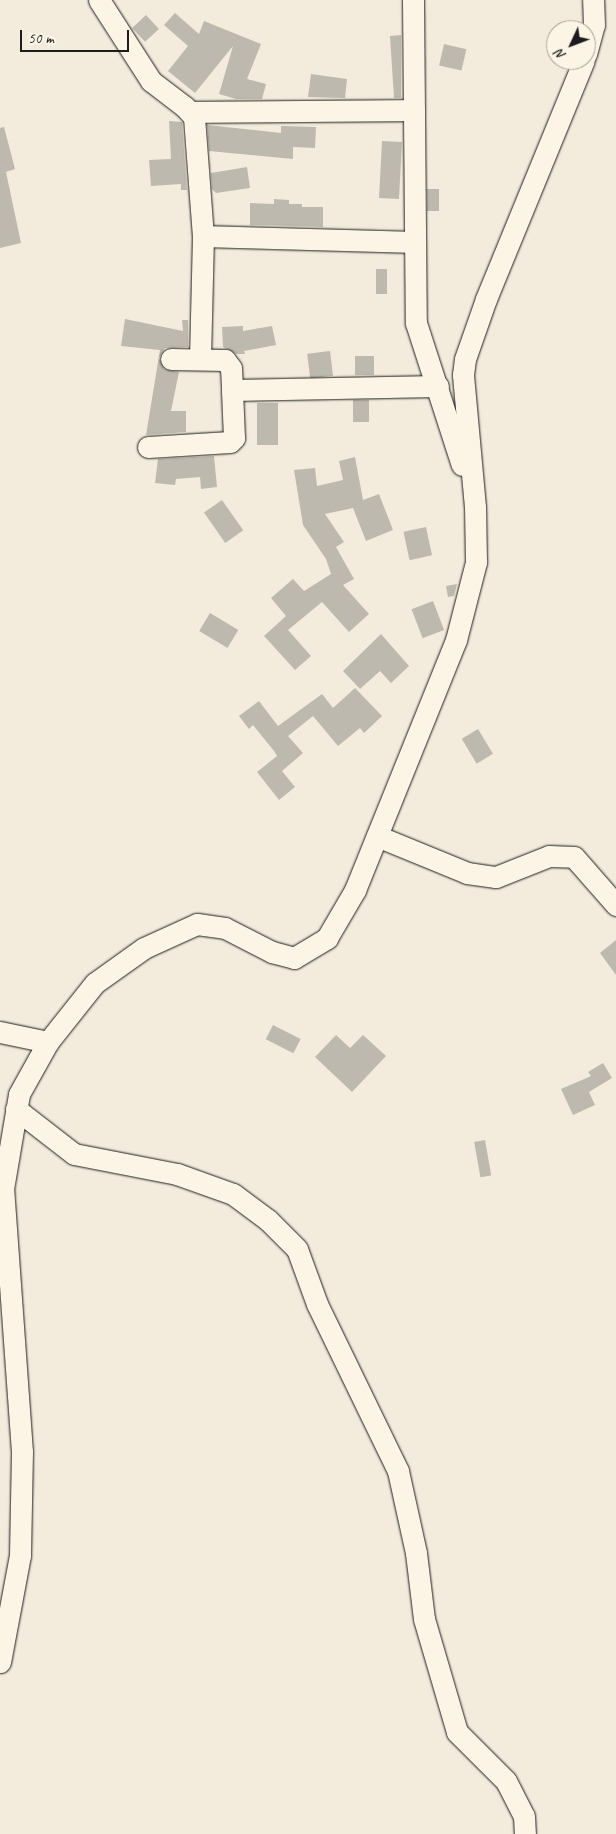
<!DOCTYPE html>
<html>
<head>
<meta charset="utf-8">
<style>
  body { margin:0 }
  #map { position:relative; width:616px; height:1834px; overflow:hidden; background:#f3ecdd; font-family:Caveat,sans-serif }
  div>[style] { position:absolute }
  .building>* { inset:0; background:#beb9ae; transform-origin:0 0 }
  .roads { filter:drop-shadow(0 0 1px #1c1c1c) drop-shadow(0 0 1px #1c1c1c) }
  .minor>* { height:21px; margin:-10.5px; padding:0 10.5px; transform-origin:10.5px; border-radius:10.5px; background:#fcf5e5 }
  span { translate:-50% -50%; white-space:nowrap; text-align:center; line-height:1.15; -webkit-text-stroke:4.5px #fcf5e5; paint-order:stroke }
  .north { position:absolute; left:546px; top:20px; width:50px; height:50px; box-sizing:border-box; background:#fcf5e5; border:1px solid #a29e95; border-radius:50%; rotate:227deg; font-size:14px; font-weight:700; line-height:20px; text-align:center; color:#1c1c1c }
  .north::after { content:''; display:block; margin:auto; width:18px; height:22px; background:#1c1c1c; clip-path:polygon(50% 0,100% 100%,50% 72%,0 100%) }
  .scale { position:absolute; left:20px; top:30px; width:109px; height:22px; box-sizing:border-box; border:2px solid #1c1c1c; border-top:0; padding-left:6px; font-size:15px; line-height:18px; white-space:nowrap; color:#1c1c1c; -webkit-text-stroke:4px #fcf5e5; paint-order:stroke }
</style>
</head>
<body>
<div id="map">
  <div class="building">
    <div style="clip-path:polygon(175px 13px,199px 34px,204px 21px,261px 44px,247px 79px,266px 84px,262px 99px,236px 99px,219px 94px,233px 46px,195px 93px,168px 71px,188px 46px,164px 25px)"></div>
    <div style="left:146px;top:15px;width:19px;height:19px;rotate:47deg"></div>
    <div style="clip-path:polygon(401px 35px,401px 98px,394px 98px,390px 36px)"></div>
    <div style="left:444px;top:44px;width:23px;height:22px;rotate:13deg"></div>
    <div style="clip-path:polygon(311px 74px,347px 79px,345px 98px,308px 97px)"></div>
    <div style="clip-path:polygon(169px 121px,182px 122px,187px 190px,181px 190px,181px 184px,151px 186px,149px 160px,171px 159px)"></div>
    <div style="clip-path:polygon(207px 125px,281px 133px,281px 126px,316px 127px,315px 148px,293px 147px,293px 159px,209px 151px)"></div>
    <div style="clip-path:polygon(4px 127px,15px 169px,6px 172px,21px 243px,0 248px,0 128px)"></div>
    <div style="left:382px;top:141px;width:20px;height:57px;rotate:3deg"></div>
    <div style="clip-path:polygon(247px 167px,250px 188px,216px 193px,212px 189px,211px 173px)"></div>
    <div style="left:427px;top:189px;width:12px;height:22px"></div>
    <div style="clip-path:polygon(274px 199px,289px 200px,289px 204px,302px 204px,302px 207px,323px 207px,323px 227px,250px 225px,250px 203px,274px 204px)"></div>
    <div style="left:376px;top:269px;width:11px;height:25px"></div>
    <div style="clip-path:polygon(125px 319px,183px 331px,182px 320px,188px 320px,188px 347px,165px 348px,159px 358px,164px 369px,179px 372px,171px 411px,186px 411px,186px 432px,146px 435px,160px 350px,121px 346px)"></div>
    <div style="clip-path:polygon(243px 326px,243px 331px,272px 326px,276px 345px,244px 351px,245px 354px,236px 354px,223px 347px,222px 327px)"></div>
    <div style="left:330px;top:351px;width:25px;height:23px;rotate:83deg"></div>
    <div style="left:355px;top:356px;width:19px;height:19px"></div>
    <div style="left:353px;top:400px;width:16px;height:22px"></div>
    <div style="left:257px;top:403px;width:21px;height:42px"></div>
    <div style="clip-path:polygon(214px 456px,217px 487px,201px 489px,200px 477px,176px 479px,175px 485px,155px 483px,158px 459px)"></div>
    <div style="clip-path:polygon(355px 457px,363px 500px,379px 494px,393px 530px,366px 541px,353px 508px,325px 514px,344px 542px,336px 547px,354px 579px,343px 585px,369px 614px,349px 632px,322px 602px,288px 630px,311px 656px,295px 670px,264px 636px,286px 616px,271px 598px,293px 579px,304px 591px,331px 574px,326px 559px,303px 525px,294px 470px,315px 468px,317px 486px,343px 480px,339px 461px)"></div>
    <div style="left:222px;top:500px;width:37px;height:22px;rotate:55deg"></div>
    <div style="left:426px;top:527px;width:29px;height:23px;rotate:78deg"></div>
    <div style="clip-path:polygon(457px 584px,454px 596px,448px 597px,446px 586px)"></div>
    <div style="left:433px;top:601px;width:31px;height:23px;rotate:69deg"></div>
    <div style="left:210px;top:613px;width:33px;height:21px;rotate:31deg"></div>
    <div style="clip-path:polygon(381px 634px,409px 666px,391px 683px,380px 671px,360px 689px,343px 671px)"></div>
    <div style="clip-path:polygon(355px 688px,382px 716px,364px 733px,360px 728px,338px 746px,313px 716px,288px 736px,303px 753px,282px 771px,295px 787px,279px 800px,257px 772px,277px 756px,274px 751px,253px 725px,249px 729px,239px 716px,259px 701px,278px 726px,322px 694px,333px 708px)"></div>
    <div style="left:478px;top:729px;width:29px;height:19px;rotate:59deg"></div>
    <div style="clip-path:polygon(616px 940px,616px 975px,600px 953px)"></div>
    <div style="left:273px;top:1025px;width:31px;height:16px;rotate:27deg"></div>
    <div style="clip-path:polygon(336px 1035px,350px 1048px,363px 1035px,386px 1056px,352px 1092px,315px 1057px)"></div>
    <div style="clip-path:polygon(603px 1063px,612px 1078px,589px 1092px,595px 1105px,573px 1115px,561px 1089px,591px 1076px,588px 1072px)"></div>
    <div style="left:485px;top:1140px;width:36px;height:11px;rotate:80deg"></div>
  </div>
  <div class="roads">
    <div class="minor">
      <div style="left:99px;top:0;width:96px;rotate:57.3deg"></div>
      <div style="left:151px;top:81px;width:43px;rotate:37.4deg"></div>
      <div style="left:185px;top:107px;width:13px;rotate:48deg"></div>
      <div style="left:194px;top:117px;width:119px;rotate:85.7deg"></div>
      <div style="left:203px;top:236px;width:122px;rotate:91.4deg"></div>
      <div style="left:413px;top:0;width:323px;rotate:89.5deg"></div>
      <div style="left:416px;top:323px;width:149px;rotate:72.1deg"></div>
      <div style="left:586px;top:54px;width:30px;rotate:-75deg"></div>
      <div style="left:594px;top:25px;width:25px;rotate:-92deg"></div>
      <div style="left:191px;top:112px;width:223px;rotate:-0.5deg"></div>
      <div style="left:203px;top:236px;width:212px;rotate:1.6deg"></div>
      <div style="left:171px;top:359px;width:54px;rotate:1.1deg"></div>
      <div style="left:225px;top:360px;width:10px;rotate:53deg"></div>
      <div style="left:231px;top:368px;width:22px;rotate:87deg"></div>
      <div style="left:232px;top:390px;width:206px;rotate:-1.1deg"></div>
      <div style="left:148px;top:447px;width:82px;rotate:-3.5deg"></div>
      <div style="left:230px;top:442px;width:6px;rotate:-45deg"></div>
      <div style="left:234px;top:438px;width:48px;rotate:-92.4deg"></div>
      <div style="left:377px;top:836px;width:97px;rotate:22.3deg"></div>
      <div style="left:467px;top:873px;width:29px;rotate:8deg"></div>
      <div style="left:496px;top:877px;width:57px;rotate:-21.6deg"></div>
      <div style="left:549px;top:856px;width:25px;rotate:2deg"></div>
      <div style="left:574px;top:857px;width:64px;rotate:48.8deg"></div>
      <div style="left:0;top:1032px;width:49px;rotate:11.8deg"></div>
      <div style="left:16px;top:1109px;width:73px;rotate:37.8deg"></div>
      <div style="left:74px;top:1154px;width:105px;rotate:11deg"></div>
      <div style="left:177px;top:1174px;width:59px;rotate:19.7deg"></div>
      <div style="left:233px;top:1194px;width:44px;rotate:36.6deg"></div>
      <div style="left:268px;top:1220px;width:41px;rotate:45deg"></div>
      <div style="left:297px;top:1249px;width:59px;rotate:70deg"></div>
      <div style="left:317px;top:1304px;width:186px;rotate:64.1deg"></div>
      <div style="left:398px;top:1471px;width:84px;rotate:77.6deg"></div>
      <div style="left:416px;top:1553px;width:66px;rotate:83.1deg"></div>
      <div style="left:424px;top:1619px;width:118px;rotate:73.7deg"></div>
      <div style="left:457px;top:1732px;width:69px;rotate:45deg"></div>
      <div style="left:506px;top:1781px;width:39px;rotate:63deg"></div>
      <div style="left:524px;top:1816px;width:18px;rotate:87deg"></div>
      <div style="left:0;top:1662px;width:109px;rotate:-79.4deg"></div>
      <div style="left:20px;top:1555px;width:103px;rotate:-88.9deg"></div>
      <div style="left:22px;top:1452px;width:264px;rotate:-94.1deg"></div>
      <div style="left:3px;top:1189px;width:96px;rotate:-80.4deg"></div>
      <div style="left:19px;top:1094px;width:60px;rotate:-60.9deg"></div>
      <div style="left:48px;top:1042px;width:75px;rotate:-51.5deg"></div>
      <div style="left:95px;top:983px;width:60px;rotate:-35.5deg"></div>
      <div style="left:144px;top:948px;width:58px;rotate:-24.4deg"></div>
      <div style="left:197px;top:924px;width:28px;rotate:8deg"></div>
      <div style="left:225px;top:928px;width:53px;rotate:27.1deg"></div>
      <div style="left:272px;top:952px;width:23px;rotate:15deg"></div>
      <div style="left:294px;top:958px;width:39px;rotate:-31deg"></div>
      <div style="left:327px;top:938px;width:56px;rotate:-59.7deg"></div>
      <div style="left:355px;top:890px;width:270px;rotate:-68deg"></div>
      <div style="left:456px;top:640px;width:81px;rotate:-75.6deg"></div>
      <div style="left:476px;top:562px;width:55px;rotate:-91deg"></div>
      <div style="left:475px;top:507px;width:133px;rotate:-95.2deg"></div>
      <div style="left:463px;top:375px;width:16px;rotate:-83deg"></div>
      <div style="left:465px;top:359px;width:64px;rotate:-70.7deg"></div>
      <div style="left:486px;top:299px;width:258px;rotate:-67.7deg"></div>
    </div>
  </div>
  <div class="north">N</div>
  <div class="scale">50 m</div>
</div>
</body>
</html>
